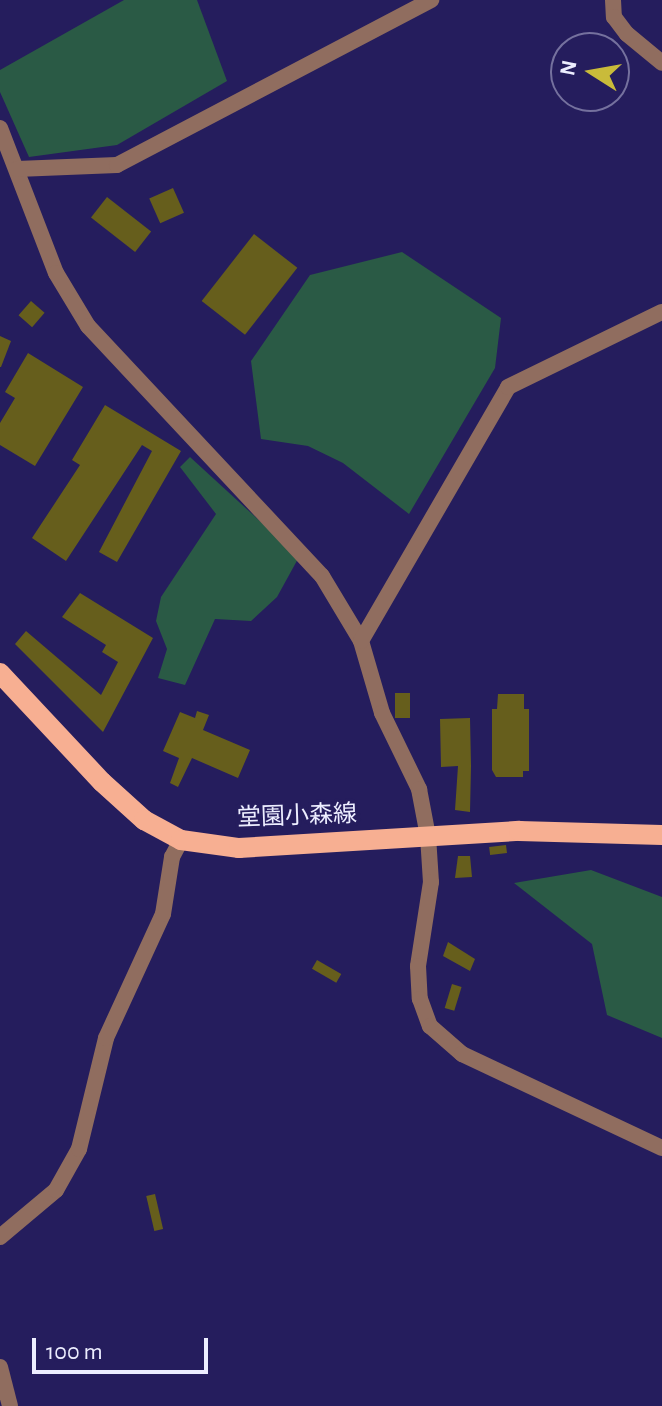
<!DOCTYPE html>
<html>
<head>
<meta charset="utf-8">
<style>
  body { margin:0 }
  #map { position:relative; width:662px; height:1406px; overflow:hidden; background:#251d5d; font-family:"Alegreya Sans","Noto Sans JP",sans-serif }
  div>[style] { position:absolute }
  .green>* { inset:0; background:#2a5a45 }
  .building>* { inset:0; background:#665e1c; transform-origin:0 0 }
  .minor>* { height:16px; margin:-8px; padding:0 8px; transform-origin:8px; border-radius:8px; background:#906d5f }
  .major>* { height:20px; margin:-10px; padding:0 10px; transform-origin:10px; border-radius:10px; background:#f7af92 }
  span { translate:-50% -50%; white-space:nowrap; text-align:center; line-height:1.15; -webkit-text-stroke:6px #251d5d; paint-order:stroke }
  .street-label { font-size:24px; color:#edeeff }
  .north { position:absolute; left:550px; top:32px; width:80px; height:80px; box-sizing:border-box; background:#251d5d; border:2px solid #75719e; border-radius:50%; rotate:281deg; font-size:22px; font-weight:700; line-height:32px; text-align:center; color:#edeeff }
  .north::after { content:''; display:block; margin:auto; width:28px; height:36px; background:#c9bb3a; clip-path:polygon(50% 0,100% 100%,50% 72%,0 100%) }
  .scale { position:absolute; left:32px; top:1338px; width:176px; height:36px; box-sizing:border-box; border:4px solid #edeeff; border-top:0; padding-left:10px; font-size:24px; line-height:28px; white-space:nowrap; color:#edeeff; -webkit-text-stroke:6px #251d5d; paint-order:stroke }
</style>
</head>
<body>
<div id="map">
  <div class="green">
    <div style="clip-path:polygon(124px 0,197px 0,227px 81px,117px 145px,29px 157px,0 92px,0 70px)"></div>
    <div style="clip-path:polygon(402px 252px,501px 318px,495px 368px,409px 514px,343px 463px,308px 446px,261px 439px,251px 361px,310px 275px)"></div>
    <div style="clip-path:polygon(190px 457px,299px 557px,277px 597px,251px 621px,215px 619px,185px 685px,158px 678px,167px 649px,156px 621px,161px 597px,216px 514px,180px 467px)"></div>
    <div style="clip-path:polygon(591px 870px,662px 897px,662px 1038px,607px 1015px,592px 944px,514px 883px)"></div>
  </div>
  <div class="building">
    <div style="left:173px;top:188px;width:27px;height:26px;rotate:66deg"></div>
    <div style="left:107px;top:197px;width:56px;height:26px;rotate:38deg"></div>
    <div style="left:254px;top:234px;width:55px;height:85px;rotate:38deg"></div>
    <div style="left:31px;top:301px;width:18px;height:19px;rotate:41deg"></div>
    <div style="clip-path:polygon(0 336px,11px 341px,1px 367px,0 367px)"></div>
    <div style="clip-path:polygon(28px 353px,83px 387px,35px 466px,0 445px,0 423px,15px 398px,5px 392px)"></div>
    <div style="clip-path:polygon(105px 405px,181px 451px,117px 562px,99px 552px,152px 451px,142px 445px,66px 561px,32px 538px,80px 465px,72px 460px)"></div>
    <div style="clip-path:polygon(80px 593px,153px 638px,103px 732px,15px 644px,26px 631px,101px 695px,118px 662px,102px 652px,106px 645px,62px 617px)"></div>
    <div style="left:395px;top:693px;width:15px;height:25px"></div>
    <div style="clip-path:polygon(498px 694px,524px 694px,524px 709px,529px 709px,529px 771px,523px 771px,523px 777px,496px 777px,492px 770px,492px 709px,497px 709px)"></div>
    <div style="clip-path:polygon(197px 711px,209px 715px,203px 730px,250px 750px,238px 778px,192px 758px,178px 787px,170px 783px,179px 758px,163px 751px,180px 712px,195px 718px)"></div>
    <div style="clip-path:polygon(470px 718px,471px 766px,470px 812px,455px 810px,458px 766px,441px 767px,440px 719px)"></div>
    <div style="left:506px;top:845px;width:8px;height:17px;rotate:83deg"></div>
    <div style="clip-path:polygon(458px 856px,470px 856px,472px 877px,455px 878px)"></div>
    <div style="clip-path:polygon(448px 942px,475px 959px,470px 971px,443px 956px)"></div>
    <div style="left:317px;top:960px;width:28px;height:10px;rotate:30deg"></div>
    <div style="left:452px;top:984px;width:10px;height:25px;rotate:17deg"></div>
    <div style="left:155px;top:1194px;width:36px;height:9px;rotate:77deg"></div>
  </div>
  <div class="minor">
    <div style="left:613px;top:0;width:17px;rotate:87deg"></div>
    <div style="left:614px;top:17px;width:21px;rotate:53deg"></div>
    <div style="left:627px;top:34px;width:45px;rotate:39.6deg"></div>
    <div style="left:0;top:128px;width:155px;rotate:68.9deg"></div>
    <div style="left:56px;top:273px;width:62px;rotate:58.9deg"></div>
    <div style="left:88px;top:326px;width:342px;rotate:46.9deg"></div>
    <div style="left:322px;top:576px;width:76px;rotate:59deg"></div>
    <div style="left:361px;top:641px;width:75px;rotate:73.7deg"></div>
    <div style="left:382px;top:713px;width:85px;rotate:64deg"></div>
    <div style="left:419px;top:789px;width:48px;rotate:79.2deg"></div>
    <div style="left:428px;top:836px;width:46px;rotate:86.3deg"></div>
    <div style="left:431px;top:882px;width:85px;rotate:98.8deg"></div>
    <div style="left:418px;top:966px;width:33px;rotate:87deg"></div>
    <div style="left:420px;top:999px;width:29px;rotate:70deg"></div>
    <div style="left:430px;top:1026px;width:43px;rotate:41.2deg"></div>
    <div style="left:462px;top:1054px;width:221px;rotate:25.2deg"></div>
    <div style="left:17px;top:169px;width:100px;rotate:-2.3deg"></div>
    <div style="left:117px;top:165px;width:355px;rotate:-27.7deg"></div>
    <div style="left:361px;top:641px;width:293px;rotate:-59.9deg"></div>
    <div style="left:508px;top:387px;width:171px;rotate:-26deg"></div>
    <div style="left:0;top:1237px;width:73px;rotate:-40deg"></div>
    <div style="left:56px;top:1190px;width:47px;rotate:-60.7deg"></div>
    <div style="left:79px;top:1149px;width:114px;rotate:-76.3deg"></div>
    <div style="left:106px;top:1038px;width:136px;rotate:-65.3deg"></div>
    <div style="left:163px;top:914px;width:58px;rotate:-81deg"></div>
    <div style="left:172px;top:857px;width:19px;rotate:-62deg"></div>
    <div style="left:0;top:1367px;width:40px;rotate:75.6deg"></div>
  </div>
  <div class="major">
    <div style="left:0;top:673px;width:149px;rotate:46.9deg"></div>
    <div style="left:102px;top:782px;width:57px;rotate:42.1deg"></div>
    <div style="left:144px;top:820px;width:42px;rotate:28.4deg"></div>
    <div style="left:181px;top:840px;width:59px;rotate:7.9deg"></div>
    <div style="left:239px;top:848px;width:281px;rotate:-3.5deg"></div>
    <div style="left:519px;top:831px;width:143px;rotate:1.6deg"></div>
  </div>
  <div class="street-label">
    <span style="left:297px;top:817px;rotate:-2deg">堂園小森線</span>
  </div>
  <div class="north">N</div>
  <div class="scale">100 m</div>
</div>
</body>
</html>
